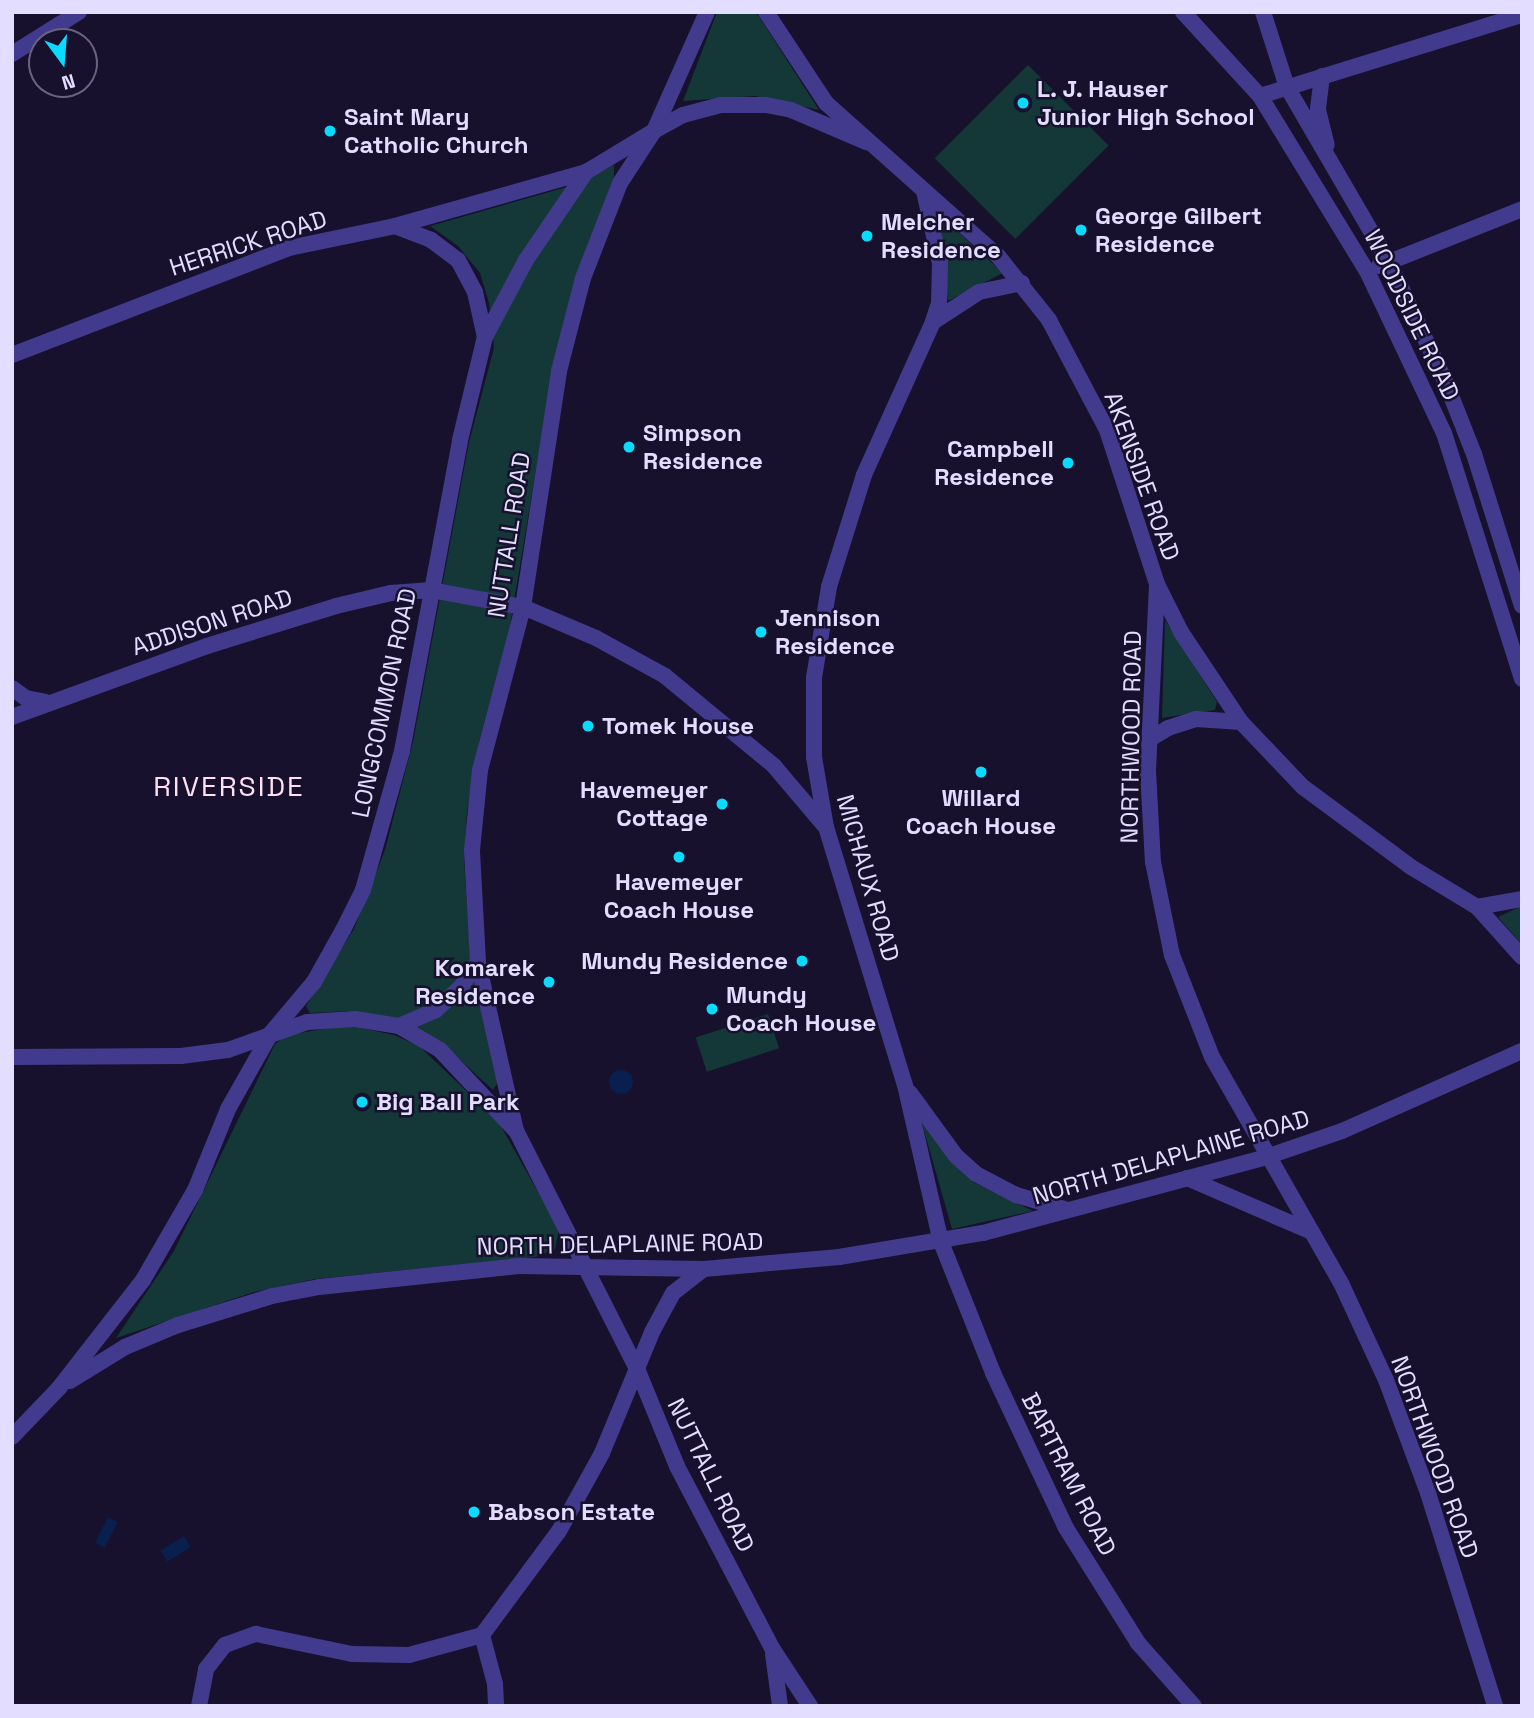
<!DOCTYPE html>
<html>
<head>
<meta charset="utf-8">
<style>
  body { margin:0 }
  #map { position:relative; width:1534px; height:1718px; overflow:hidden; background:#17112d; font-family:"Space Grotesk",sans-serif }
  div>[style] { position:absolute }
  .green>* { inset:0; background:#143737; transform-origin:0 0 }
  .water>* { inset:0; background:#091f4e; transform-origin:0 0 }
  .round { border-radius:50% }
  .minor>* { height:16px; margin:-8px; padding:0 8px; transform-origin:8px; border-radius:8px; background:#423b8d }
  .dots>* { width:19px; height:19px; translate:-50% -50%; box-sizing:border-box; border:4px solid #17112d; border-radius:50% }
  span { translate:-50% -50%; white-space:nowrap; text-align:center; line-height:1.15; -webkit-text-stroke:5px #17112d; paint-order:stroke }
  .poi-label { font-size:24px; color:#e3ddff; font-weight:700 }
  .left { translate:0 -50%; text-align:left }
  .right { translate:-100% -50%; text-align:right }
  .street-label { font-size:24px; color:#e3ddff }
  .quarter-label { font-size:28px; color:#ffdff2; letter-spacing:2px }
  .frame { position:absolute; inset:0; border:14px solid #e3ddff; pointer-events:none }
  .north { position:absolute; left:28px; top:28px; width:70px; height:70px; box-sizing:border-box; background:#17112d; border:2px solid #696381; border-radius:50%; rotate:164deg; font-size:19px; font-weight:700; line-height:28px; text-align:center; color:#e3ddff }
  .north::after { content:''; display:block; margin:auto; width:24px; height:32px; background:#09daff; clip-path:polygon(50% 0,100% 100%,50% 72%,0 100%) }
</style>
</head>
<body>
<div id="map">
  <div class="green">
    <div style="clip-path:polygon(717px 12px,756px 12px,819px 110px,755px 96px,683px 101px)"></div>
    <div style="left:1028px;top:65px;width:114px;height:132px;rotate:45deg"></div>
    <div style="clip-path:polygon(614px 165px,614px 176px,587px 250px,545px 416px,509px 631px,479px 742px,467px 812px,464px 860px,470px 953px,498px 1082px,493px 1090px,445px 1046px,394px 1018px,350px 1011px,310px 1013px,306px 1006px,354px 929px,385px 850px,413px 742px,469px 442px,494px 348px,489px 303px,480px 273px,458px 246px,430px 226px,574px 185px)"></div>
    <div style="clip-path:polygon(944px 219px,1003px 273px,948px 301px,940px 222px)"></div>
    <div style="clip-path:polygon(1165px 620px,1217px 702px,1215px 710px,1162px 718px)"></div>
    <div style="clip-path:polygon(1522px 906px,1522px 945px,1498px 917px)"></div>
    <div style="left:768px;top:1014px;width:36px;height:76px;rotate:72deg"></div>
    <div style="clip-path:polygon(347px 1025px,394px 1035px,419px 1046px,498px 1121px,559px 1229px,555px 1249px,536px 1257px,315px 1279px,254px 1292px,116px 1338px,174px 1251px,275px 1044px,287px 1035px)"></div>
    <div style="clip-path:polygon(921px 1120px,973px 1182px,1033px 1211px,952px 1229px)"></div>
  </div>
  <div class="water">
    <div class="round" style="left:609px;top:1070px;width:24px;height:24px"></div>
    <div style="left:108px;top:1517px;width:11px;height:29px;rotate:27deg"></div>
    <div style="left:184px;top:1536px;width:13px;height:28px;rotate:58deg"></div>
  </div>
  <div class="minor">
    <div style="left:766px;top:12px;width:109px;rotate:56.6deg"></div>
    <div style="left:826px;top:103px;width:230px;rotate:41.7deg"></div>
    <div style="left:998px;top:256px;width:82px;rotate:51.4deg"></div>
    <div style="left:1049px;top:320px;width:124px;rotate:62.2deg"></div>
    <div style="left:1107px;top:430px;width:162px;rotate:72deg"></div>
    <div style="left:1157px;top:584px;width:54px;rotate:63.4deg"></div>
    <div style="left:1181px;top:632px;width:108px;rotate:56.3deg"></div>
    <div style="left:1241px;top:722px;width:90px;rotate:46.4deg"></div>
    <div style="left:1303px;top:787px;width:134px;rotate:36.5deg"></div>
    <div style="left:1411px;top:867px;width:77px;rotate:31.2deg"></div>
    <div style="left:1477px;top:907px;width:67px;rotate:48deg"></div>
    <div style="left:1183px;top:12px;width:114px;rotate:47.5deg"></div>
    <div style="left:1260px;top:96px;width:205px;rotate:58.6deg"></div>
    <div style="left:1367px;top:271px;width:179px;rotate:64.6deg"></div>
    <div style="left:1444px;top:433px;width:258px;rotate:72.4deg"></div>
    <div style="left:1263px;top:12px;width:79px;rotate:72.3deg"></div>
    <div style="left:1287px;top:87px;width:203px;rotate:59.8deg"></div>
    <div style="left:1389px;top:262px;width:134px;rotate:64.8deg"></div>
    <div style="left:1446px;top:383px;width:76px;rotate:68.5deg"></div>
    <div style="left:1474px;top:454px;width:159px;rotate:72.5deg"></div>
    <div style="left:12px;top:54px;width:79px;rotate:-32.1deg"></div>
    <div style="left:1322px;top:76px;width:34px;rotate:97deg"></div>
    <div style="left:1318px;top:110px;width:36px;rotate:76deg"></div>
    <div style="left:1260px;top:96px;width:274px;rotate:-17.2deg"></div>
    <div style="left:924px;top:191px;width:74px;rotate:77.5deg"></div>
    <div style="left:940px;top:263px;width:40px;rotate:91.4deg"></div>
    <div style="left:939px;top:303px;width:20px;rotate:108deg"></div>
    <div style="left:395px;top:226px;width:39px;rotate:21deg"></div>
    <div style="left:431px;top:240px;width:34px;rotate:37deg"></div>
    <div style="left:458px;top:260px;width:36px;rotate:62deg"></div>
    <div style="left:475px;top:292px;width:46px;rotate:77.5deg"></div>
    <div style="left:1379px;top:266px;width:154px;rotate:-21.7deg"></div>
    <div style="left:1022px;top:283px;width:44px;rotate:168.2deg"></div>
    <div style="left:979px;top:292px;width:55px;rotate:146.9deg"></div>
    <div style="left:933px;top:322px;width:168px;rotate:114.3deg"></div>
    <div style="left:864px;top:475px;width:117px;rotate:107.4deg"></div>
    <div style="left:829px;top:587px;width:92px;rotate:99.4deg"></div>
    <div style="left:814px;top:678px;width:79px;rotate:90deg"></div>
    <div style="left:814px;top:757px;width:71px;rotate:80.3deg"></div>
    <div style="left:826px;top:827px;width:270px;rotate:73deg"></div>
    <div style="left:905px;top:1085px;width:161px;rotate:77.1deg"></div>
    <div style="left:941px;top:1242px;width:141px;rotate:68.3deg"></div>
    <div style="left:993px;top:1373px;width:171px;rotate:64.8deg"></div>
    <div style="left:1066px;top:1528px;width:136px;rotate:57.9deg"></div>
    <div style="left:1138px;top:1643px;width:84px;rotate:48.4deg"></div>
    <div style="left:12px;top:355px;width:297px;rotate:-21.1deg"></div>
    <div style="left:289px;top:248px;width:108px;rotate:-11.7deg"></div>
    <div style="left:395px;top:226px;width:198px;rotate:-15.8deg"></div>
    <div style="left:1157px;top:586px;width:185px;rotate:92.8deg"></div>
    <div style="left:1148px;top:771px;width:91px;rotate:86.9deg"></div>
    <div style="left:1153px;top:862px;width:95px;rotate:78.5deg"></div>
    <div style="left:1172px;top:955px;width:110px;rotate:68.6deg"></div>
    <div style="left:1212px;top:1057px;width:260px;rotate:60.3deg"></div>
    <div style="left:1341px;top:1283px;width:107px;rotate:65.1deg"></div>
    <div style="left:1386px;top:1380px;width:121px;rotate:69.6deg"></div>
    <div style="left:1428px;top:1493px;width:223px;rotate:72.5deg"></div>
    <div style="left:12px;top:688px;width:17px;rotate:36deg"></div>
    <div style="left:26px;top:698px;width:20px;rotate:11deg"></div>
    <div style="left:12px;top:717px;width:208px;rotate:-20deg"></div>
    <div style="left:207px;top:646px;width:135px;rotate:-17.2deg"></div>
    <div style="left:336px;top:606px;width:57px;rotate:-13.3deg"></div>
    <div style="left:391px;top:593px;width:40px;rotate:-4.3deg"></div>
    <div style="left:431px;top:590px;width:94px;rotate:10.5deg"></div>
    <div style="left:523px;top:607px;width:79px;rotate:23deg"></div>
    <div style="left:596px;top:638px;width:79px;rotate:28.8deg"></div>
    <div style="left:665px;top:676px;width:141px;rotate:39.5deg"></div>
    <div style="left:774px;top:766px;width:77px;rotate:49.7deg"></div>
    <div style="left:1150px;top:739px;width:21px;rotate:-31deg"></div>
    <div style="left:1168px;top:728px;width:29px;rotate:-18deg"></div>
    <div style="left:1196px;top:719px;width:45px;rotate:3.8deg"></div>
    <div style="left:1477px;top:907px;width:46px;rotate:-10.1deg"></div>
    <div style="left:399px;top:1026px;width:40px;rotate:-23.4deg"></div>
    <div style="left:436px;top:1010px;width:34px;rotate:-43deg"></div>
    <div style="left:461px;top:987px;width:30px;rotate:-56deg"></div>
    <div style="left:12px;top:1057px;width:169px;rotate:-0.3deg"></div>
    <div style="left:181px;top:1056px;width:47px;rotate:-7.3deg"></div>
    <div style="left:228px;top:1050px;width:84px;rotate:-19.5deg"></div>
    <div style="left:307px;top:1022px;width:48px;rotate:-3.6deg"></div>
    <div style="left:355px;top:1019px;width:45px;rotate:9deg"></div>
    <div style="left:399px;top:1026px;width:48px;rotate:30.3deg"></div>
    <div style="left:440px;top:1050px;width:107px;rotate:46.9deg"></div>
    <div style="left:910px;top:1093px;width:78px;rotate:53.9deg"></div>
    <div style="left:956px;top:1156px;width:27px;rotate:42deg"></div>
    <div style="left:976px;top:1174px;width:45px;rotate:27.7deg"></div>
    <div style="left:1016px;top:1195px;width:54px;rotate:16.1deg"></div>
    <div style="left:1187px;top:1178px;width:136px;rotate:23.4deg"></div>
    <div style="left:70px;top:1381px;width:65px;rotate:-31.7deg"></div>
    <div style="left:125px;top:1347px;width:57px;rotate:-22.5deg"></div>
    <div style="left:178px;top:1325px;width:98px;rotate:-17.1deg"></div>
    <div style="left:272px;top:1296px;width:48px;rotate:-10.8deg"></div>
    <div style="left:319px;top:1287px;width:201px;rotate:-6deg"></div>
    <div style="left:519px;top:1266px;width:185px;rotate:0.9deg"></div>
    <div style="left:704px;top:1269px;width:136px;rotate:-5.1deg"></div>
    <div style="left:839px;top:1257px;width:146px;rotate:-9.5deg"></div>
    <div style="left:983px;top:1233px;width:293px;rotate:-15deg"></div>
    <div style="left:1266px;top:1157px;width:80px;rotate:-18.9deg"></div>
    <div style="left:1342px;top:1131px;width:197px;rotate:-24deg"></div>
    <div style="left:12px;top:1437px;width:68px;rotate:-46.2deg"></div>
    <div style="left:59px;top:1388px;width:137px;rotate:-52.1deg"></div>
    <div style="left:143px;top:1280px;width:104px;rotate:-60deg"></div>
    <div style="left:195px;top:1190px;width:87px;rotate:-67.8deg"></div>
    <div style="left:228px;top:1109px;width:87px;rotate:-60.5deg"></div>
    <div style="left:271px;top:1033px;width:67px;rotate:-49.9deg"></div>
    <div style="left:314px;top:982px;width:60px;rotate:-60.9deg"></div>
    <div style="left:343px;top:930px;width:45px;rotate:-63.4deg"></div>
    <div style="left:363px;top:890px;width:144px;rotate:-74.3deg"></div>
    <div style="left:402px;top:751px;width:316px;rotate:-79.4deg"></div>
    <div style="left:460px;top:440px;width:106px;rotate:-76.4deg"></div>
    <div style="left:485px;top:337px;width:87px;rotate:-62deg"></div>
    <div style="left:526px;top:260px;width:107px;rotate:-55.7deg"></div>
    <div style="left:586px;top:172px;width:79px;rotate:-31.1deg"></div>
    <div style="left:654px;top:131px;width:130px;rotate:-66deg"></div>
    <div style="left:482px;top:1635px;width:51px;rotate:75.1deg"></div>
    <div style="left:495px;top:1684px;width:22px;rotate:87deg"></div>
    <div style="left:773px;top:1654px;width:52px;rotate:82.3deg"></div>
    <div style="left:199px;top:1706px;width:38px;rotate:-79deg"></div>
    <div style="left:206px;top:1669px;width:31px;rotate:-52deg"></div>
    <div style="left:225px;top:1645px;width:33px;rotate:-20deg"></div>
    <div style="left:256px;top:1634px;width:98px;rotate:11.8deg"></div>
    <div style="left:352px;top:1654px;width:57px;rotate:1deg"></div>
    <div style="left:409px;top:1655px;width:76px;rotate:-15.3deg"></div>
    <div style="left:482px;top:1635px;width:129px;rotate:-53.5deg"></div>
    <div style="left:559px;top:1531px;width:89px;rotate:-61.1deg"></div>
    <div style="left:602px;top:1453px;width:131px;rotate:-67.5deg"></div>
    <div style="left:652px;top:1332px;width:44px;rotate:-61.7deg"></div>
    <div style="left:673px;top:1293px;width:39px;rotate:-38deg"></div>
    <div style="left:810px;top:1706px;width:69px;rotate:-123.2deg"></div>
    <div style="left:772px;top:1648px;width:205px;rotate:-117.6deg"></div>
    <div style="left:677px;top:1466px;width:103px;rotate:-112.3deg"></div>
    <div style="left:638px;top:1371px;width:269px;rotate:-116.9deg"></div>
    <div style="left:516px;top:1131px;width:173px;rotate:-102.7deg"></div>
    <div style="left:478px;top:962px;width:112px;rotate:-93.1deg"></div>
    <div style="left:472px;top:850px;width:80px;rotate:-84.3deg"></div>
    <div style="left:480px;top:770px;width:169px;rotate:-75.2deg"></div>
    <div style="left:523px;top:607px;width:239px;rotate:-81.3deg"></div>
    <div style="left:559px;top:371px;width:96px;rotate:-75.5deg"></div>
    <div style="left:583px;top:278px;width:102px;rotate:-68.7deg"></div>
    <div style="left:620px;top:183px;width:62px;rotate:-56.8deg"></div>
    <div style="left:654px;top:131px;width:33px;rotate:-29deg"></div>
    <div style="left:683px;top:115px;width:39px;rotate:-15deg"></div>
    <div style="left:721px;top:105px;width:45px"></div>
    <div style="left:766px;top:105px;width:25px;rotate:11deg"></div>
    <div style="left:791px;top:110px;width:82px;rotate:23.1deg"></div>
  </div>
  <div class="dots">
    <div style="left:1023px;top:103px;background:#09daff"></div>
    <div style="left:330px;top:131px;background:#09daff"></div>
    <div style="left:1081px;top:230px;background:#09daff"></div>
    <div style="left:867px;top:236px;background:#09daff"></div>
    <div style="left:629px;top:447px;background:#09daff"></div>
    <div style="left:1068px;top:463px;background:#09daff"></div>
    <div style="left:761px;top:632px;background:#09daff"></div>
    <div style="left:588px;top:726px;background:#09daff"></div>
    <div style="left:981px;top:772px;background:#09daff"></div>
    <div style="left:722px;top:804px;background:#09daff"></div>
    <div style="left:679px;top:857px;background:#09daff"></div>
    <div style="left:802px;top:961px;background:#09daff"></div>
    <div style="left:549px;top:982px;background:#09daff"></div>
    <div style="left:712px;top:1009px;background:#09daff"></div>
    <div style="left:362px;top:1102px;background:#09daff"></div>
    <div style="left:474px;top:1512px;background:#09daff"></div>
  </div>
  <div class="poi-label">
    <span class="left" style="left:1037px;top:103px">L. J. Hauser<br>Junior High School</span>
    <span class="left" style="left:344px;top:131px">Saint Mary<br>Catholic Church</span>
    <span class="left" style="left:1095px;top:230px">George Gilbert<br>Residence</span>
    <span class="left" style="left:881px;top:236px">Melcher<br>Residence</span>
    <span class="left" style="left:643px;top:447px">Simpson<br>Residence</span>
    <span class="right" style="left:1054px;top:463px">Campbell<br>Residence</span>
    <span class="left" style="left:775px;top:632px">Jennison<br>Residence</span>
    <span class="left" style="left:602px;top:726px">Tomek House</span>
    <span class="right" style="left:708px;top:804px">Havemeyer<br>Cottage</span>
    <span style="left:981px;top:812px">Willard<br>Coach House</span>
    <span style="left:679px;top:896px">Havemeyer<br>Coach House</span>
    <span class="right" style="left:788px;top:961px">Mundy Residence</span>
    <span class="right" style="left:535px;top:982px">Komarek<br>Residence</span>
    <span class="left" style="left:726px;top:1009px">Mundy<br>Coach House</span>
    <span class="left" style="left:376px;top:1102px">Big Ball Park</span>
    <span class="left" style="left:488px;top:1512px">Babson Estate</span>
  </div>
  <div class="street-label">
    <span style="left:248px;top:243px;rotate:-18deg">HERRICK ROAD</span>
    <span style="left:1412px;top:315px;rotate:64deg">WOODSIDE ROAD</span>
    <span style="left:1142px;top:476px;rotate:70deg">AKENSIDE ROAD</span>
    <span style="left:509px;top:535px;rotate:-81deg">NUTTALL ROAD</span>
    <span style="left:212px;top:622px;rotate:-18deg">ADDISON ROAD</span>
    <span style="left:384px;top:703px;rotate:-78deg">LONGCOMMON ROAD</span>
    <span style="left:1131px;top:737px;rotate:-89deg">NORTHWOOD ROAD</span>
    <span style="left:868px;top:878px;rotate:74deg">MICHAUX ROAD</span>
    <span style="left:1171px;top:1157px;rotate:-16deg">NORTH DELAPLAINE ROAD</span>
    <span style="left:620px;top:1244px;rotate:-1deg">NORTH DELAPLAINE ROAD</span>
    <span style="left:1435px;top:1457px;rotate:70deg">NORTHWOOD ROAD</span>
    <span style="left:1069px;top:1474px;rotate:63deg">BARTRAM ROAD</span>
    <span style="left:711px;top:1475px;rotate:64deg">NUTTALL ROAD</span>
  </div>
  <div class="quarter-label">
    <span style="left:229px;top:786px">RIVERSIDE</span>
  </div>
  <div class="frame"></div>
  <div class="north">N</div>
</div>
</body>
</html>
